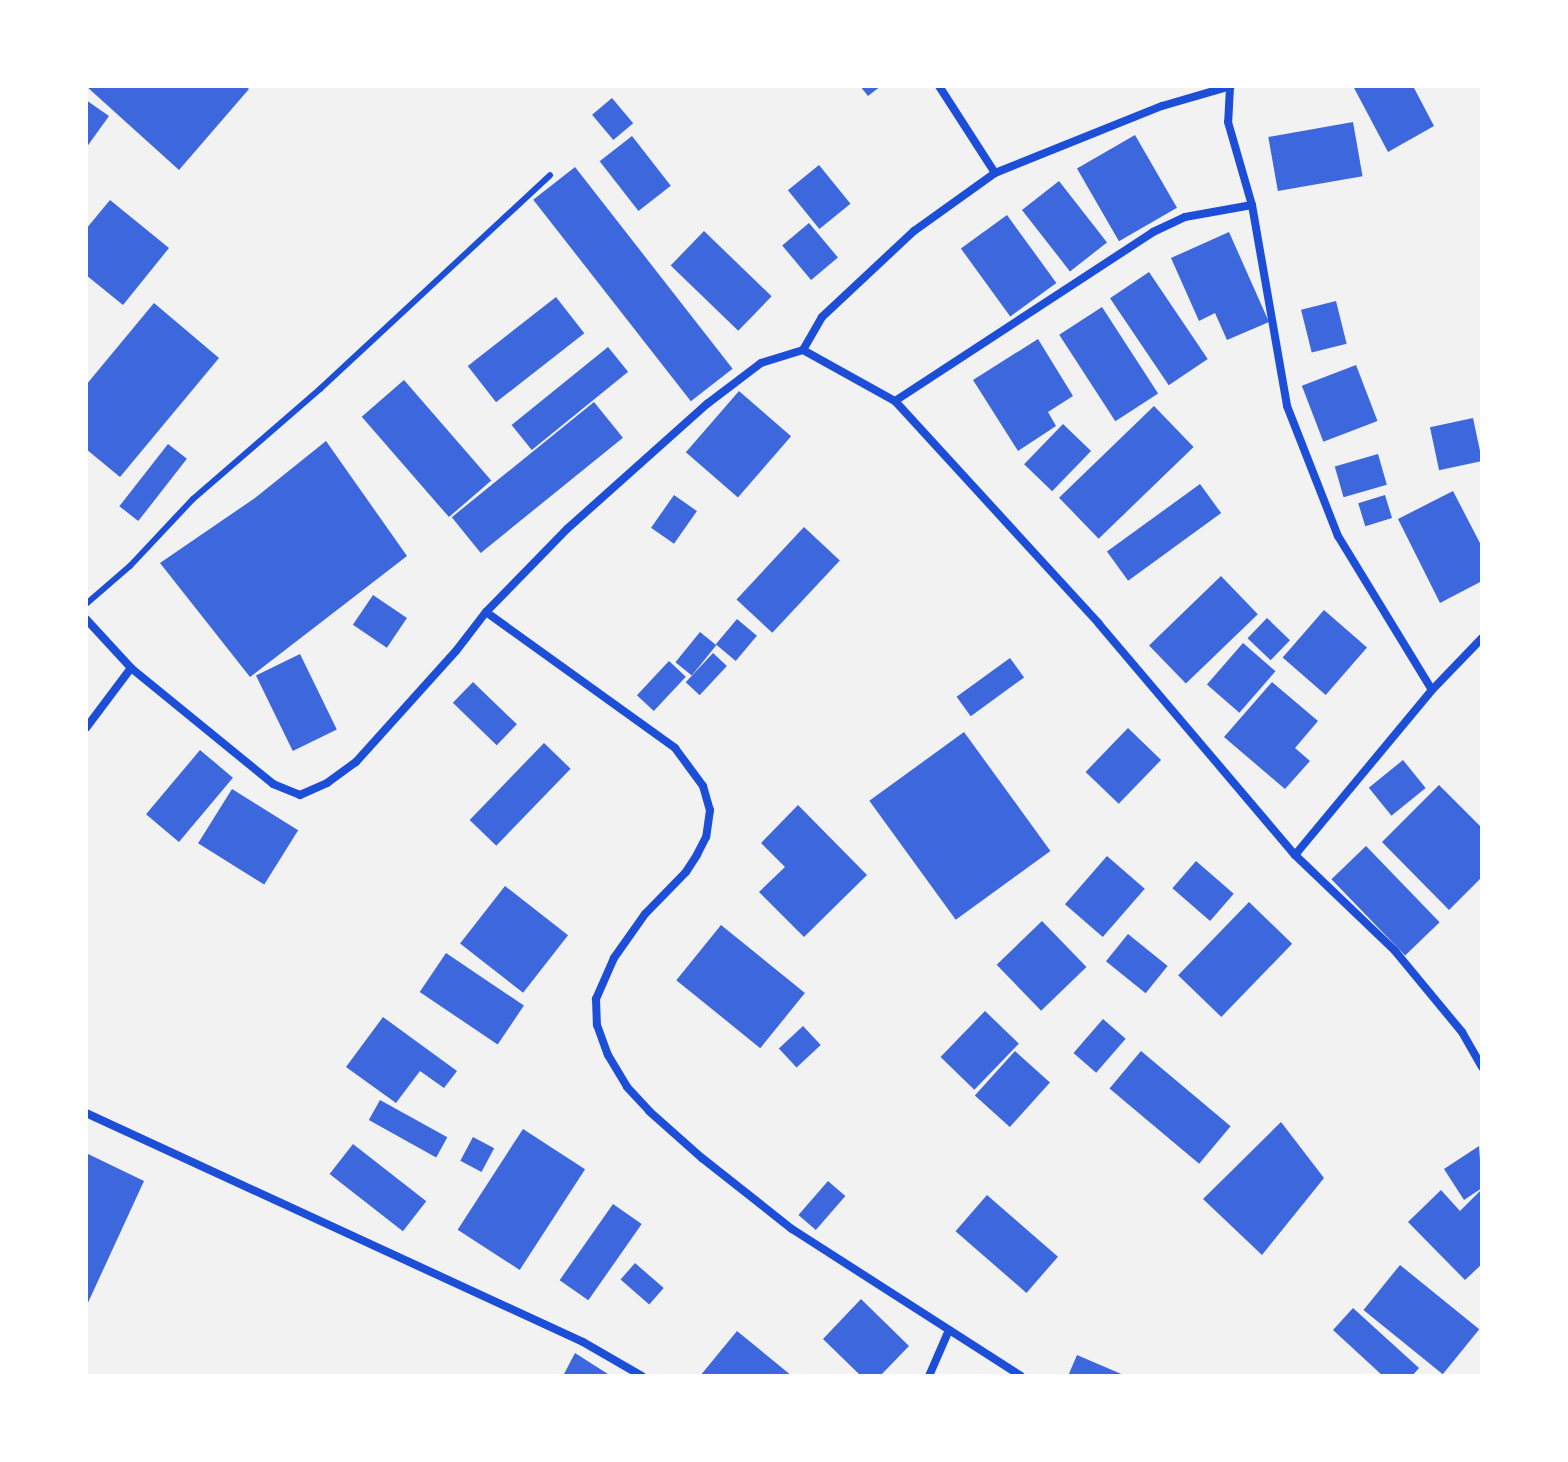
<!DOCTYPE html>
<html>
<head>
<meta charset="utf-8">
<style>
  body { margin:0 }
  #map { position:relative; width:1568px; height:1462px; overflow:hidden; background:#f2f2f2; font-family:Montserrat,sans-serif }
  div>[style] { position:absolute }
  .building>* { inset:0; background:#3d67dc; transform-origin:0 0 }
  .service>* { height:6px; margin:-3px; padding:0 3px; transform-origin:3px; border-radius:3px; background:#1d4ed8 }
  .minor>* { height:8px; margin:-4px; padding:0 4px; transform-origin:4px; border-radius:4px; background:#1d4ed8 }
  span { translate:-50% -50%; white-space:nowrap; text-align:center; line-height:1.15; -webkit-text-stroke:6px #fff; paint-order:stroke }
  .frame { position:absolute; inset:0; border:88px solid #fff; pointer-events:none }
</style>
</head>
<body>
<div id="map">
  <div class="building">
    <div style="clip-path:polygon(86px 86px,245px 86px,249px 89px,179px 170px)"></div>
    <div style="clip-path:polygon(860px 86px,881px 86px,868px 96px)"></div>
    <div style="clip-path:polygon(1353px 86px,1413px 86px,1434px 126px,1388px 152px)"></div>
    <div style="left:612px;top:98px;width:33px;height:26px;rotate:50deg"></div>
    <div style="clip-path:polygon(86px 100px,109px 116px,86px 148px)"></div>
    <div style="left:1353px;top:122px;width:55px;height:86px;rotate:80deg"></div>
    <div style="left:1135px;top:135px;width:84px;height:67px;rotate:60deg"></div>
    <div style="left:632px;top:136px;width:63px;height:41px;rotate:52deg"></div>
    <div style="left:819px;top:165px;width:50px;height:40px;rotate:51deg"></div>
    <div style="left:575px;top:167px;width:256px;height:53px;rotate:52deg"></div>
    <div style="left:1059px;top:181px;width:78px;height:47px;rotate:52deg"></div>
    <div style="clip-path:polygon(110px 200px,169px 248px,123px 305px,86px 275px,86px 229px)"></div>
    <div style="left:1007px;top:215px;width:84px;height:57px;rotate:54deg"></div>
    <div style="left:809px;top:223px;width:45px;height:35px;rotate:50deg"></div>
    <div style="left:704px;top:231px;width:94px;height:48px;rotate:44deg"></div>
    <div style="clip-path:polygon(1229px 232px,1269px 322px,1227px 340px,1215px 313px,1199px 321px,1171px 258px)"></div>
    <div style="left:1149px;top:272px;width:105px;height:47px;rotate:56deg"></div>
    <div style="left:556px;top:297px;width:46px;height:112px;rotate:52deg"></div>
    <div style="left:1336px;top:301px;width:44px;height:36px;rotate:76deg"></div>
    <div style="clip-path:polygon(154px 303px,219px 358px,120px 477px,86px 449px,86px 385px)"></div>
    <div style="left:1102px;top:307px;width:103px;height:51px;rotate:57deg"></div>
    <div style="clip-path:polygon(1038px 339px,1073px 396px,1048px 412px,1056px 426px,1018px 451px,973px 380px)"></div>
    <div style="left:608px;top:347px;width:32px;height:124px;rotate:51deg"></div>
    <div style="left:1356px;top:365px;width:60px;height:58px;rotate:69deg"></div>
    <div style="left:404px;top:380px;width:133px;height:56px;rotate:49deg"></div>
    <div style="left:739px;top:391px;width:69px;height:81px;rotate:41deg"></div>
    <div style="left:594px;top:402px;width:46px;height:183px;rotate:51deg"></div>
    <div style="left:1154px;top:406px;width:57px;height:132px;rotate:46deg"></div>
    <div style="left:1473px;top:418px;width:44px;height:44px;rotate:78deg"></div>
    <div style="left:1063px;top:424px;width:39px;height:56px;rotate:44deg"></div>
    <div style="clip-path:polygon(326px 441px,407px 556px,250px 677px,160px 563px,255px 498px)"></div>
    <div style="left:168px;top:444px;width:24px;height:79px;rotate:38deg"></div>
    <div style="left:1378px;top:454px;width:32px;height:45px;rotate:74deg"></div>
    <div style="left:1200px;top:484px;width:36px;height:115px;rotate:54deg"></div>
    <div style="clip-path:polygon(1453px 491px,1482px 547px,1482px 581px,1440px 603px,1398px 519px)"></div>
    <div style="left:674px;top:495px;width:28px;height:40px;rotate:35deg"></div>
    <div style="left:1385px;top:495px;width:24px;height:28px;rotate:73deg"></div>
    <div style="left:804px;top:527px;width:49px;height:99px;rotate:43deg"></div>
    <div style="left:1221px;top:576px;width:53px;height:100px;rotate:46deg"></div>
    <div style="left:373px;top:595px;width:41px;height:36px;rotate:34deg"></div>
    <div style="left:1324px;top:610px;width:57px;height:63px;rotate:41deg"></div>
    <div style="left:1267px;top:618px;width:32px;height:28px;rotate:44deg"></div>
    <div style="left:737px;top:619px;width:26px;height:33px;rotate:40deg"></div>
    <div style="left:700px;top:632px;width:21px;height:39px;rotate:39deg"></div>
    <div style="left:1243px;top:643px;width:43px;height:55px;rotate:41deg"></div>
    <div style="left:713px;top:653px;width:19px;height:40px;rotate:43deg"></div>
    <div style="left:300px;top:654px;width:84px;height:49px;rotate:64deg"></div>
    <div style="left:1010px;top:658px;width:24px;height:66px;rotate:54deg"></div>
    <div style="left:669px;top:661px;width:23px;height:47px;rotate:43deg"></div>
    <div style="left:473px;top:682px;width:61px;height:29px;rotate:44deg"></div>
    <div style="clip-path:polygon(1272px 682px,1318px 721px,1295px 748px,1310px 761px,1285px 789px,1224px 737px)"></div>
    <div style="left:1128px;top:728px;width:46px;height:61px;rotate:44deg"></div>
    <div style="left:964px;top:732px;width:147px;height:117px;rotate:54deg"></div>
    <div style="left:544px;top:743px;width:37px;height:107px;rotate:44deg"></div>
    <div style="left:200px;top:750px;width:43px;height:84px;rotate:40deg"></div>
    <div style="left:1403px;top:760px;width:36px;height:44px;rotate:51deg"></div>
    <div style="clip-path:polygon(1439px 785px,1482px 828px,1482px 877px,1449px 910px,1382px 842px)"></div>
    <div style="left:232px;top:789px;width:78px;height:64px;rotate:32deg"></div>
    <div style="clip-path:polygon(798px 805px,867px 875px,804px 937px,759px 892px,785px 867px,761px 843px)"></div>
    <div style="left:1366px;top:846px;width:106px;height:48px;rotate:46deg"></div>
    <div style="left:1107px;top:856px;width:50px;height:64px;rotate:41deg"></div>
    <div style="left:1196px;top:861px;width:50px;height:36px;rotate:41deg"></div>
    <div style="left:505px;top:886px;width:80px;height:73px;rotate:38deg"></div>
    <div style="left:1249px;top:902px;width:60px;height:102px;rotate:44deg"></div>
    <div style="left:1042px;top:921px;width:64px;height:63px;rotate:46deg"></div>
    <div style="left:721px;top:925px;width:108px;height:71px;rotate:39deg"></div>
    <div style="left:1128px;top:934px;width:51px;height:35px;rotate:39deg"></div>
    <div style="left:446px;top:953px;width:94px;height:47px;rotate:34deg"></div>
    <div style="left:985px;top:1011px;width:47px;height:64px;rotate:44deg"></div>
    <div style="clip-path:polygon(383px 1017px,457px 1071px,444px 1088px,420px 1071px,396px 1103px,346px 1067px)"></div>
    <div style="left:1103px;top:1019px;width:30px;height:45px;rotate:41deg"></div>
    <div style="left:803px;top:1026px;width:26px;height:33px;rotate:47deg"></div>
    <div style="left:1015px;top:1051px;width:47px;height:60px;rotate:42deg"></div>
    <div style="left:1141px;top:1051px;width:117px;height:49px;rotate:40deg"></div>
    <div style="left:380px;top:1100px;width:77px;height:23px;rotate:29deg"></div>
    <div style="clip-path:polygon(1281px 1122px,1324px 1178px,1262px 1255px,1203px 1199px)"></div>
    <div style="left:523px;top:1129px;width:74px;height:120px;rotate:33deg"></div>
    <div style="left:473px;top:1137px;width:24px;height:27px;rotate:28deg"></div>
    <div style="left:353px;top:1144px;width:93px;height:38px;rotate:38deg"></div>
    <div style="clip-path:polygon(1479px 1146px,1482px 1188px,1464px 1200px,1444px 1169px)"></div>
    <div style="clip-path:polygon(86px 1153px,144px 1181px,86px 1307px)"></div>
    <div style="left:828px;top:1181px;width:23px;height:45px;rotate:41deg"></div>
    <div style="clip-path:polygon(1482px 1189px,1482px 1264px,1465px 1280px,1408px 1222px,1441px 1190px,1460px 1211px)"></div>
    <div style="left:987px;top:1195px;width:94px;height:48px;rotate:41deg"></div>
    <div style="left:613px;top:1204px;width:35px;height:93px;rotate:35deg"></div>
    <div style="left:635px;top:1263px;width:38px;height:22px;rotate:41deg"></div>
    <div style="left:1400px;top:1265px;width:102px;height:58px;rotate:39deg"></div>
    <div style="clip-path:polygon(861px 1299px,909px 1346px,880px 1376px,861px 1376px,823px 1339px)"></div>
    <div style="clip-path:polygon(1353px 1308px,1419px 1368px,1412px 1376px,1383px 1376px,1333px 1330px)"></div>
    <div style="clip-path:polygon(737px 1331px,792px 1376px,700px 1376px)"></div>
    <div style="clip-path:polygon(575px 1353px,611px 1376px,563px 1376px)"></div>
    <div style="clip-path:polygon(1077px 1355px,1126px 1376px,1068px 1376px)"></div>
  </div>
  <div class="service">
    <div style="left:86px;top:604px;width:58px;rotate:-40.8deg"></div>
    <div style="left:130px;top:566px;width:92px;rotate:-46.8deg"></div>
    <div style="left:193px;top:499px;width:168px;rotate:-40.9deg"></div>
    <div style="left:320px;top:389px;width:314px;rotate:-42.9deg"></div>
  </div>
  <div class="minor">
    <div style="left:939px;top:86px;width:103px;rotate:57.2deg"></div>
    <div style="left:1230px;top:87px;width:35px;rotate:93deg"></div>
    <div style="left:1228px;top:122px;width:86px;rotate:73.9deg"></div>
    <div style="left:1252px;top:205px;width:204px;rotate:80.1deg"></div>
    <div style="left:1287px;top:406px;width:140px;rotate:68.6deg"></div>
    <div style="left:1338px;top:536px;width:180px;rotate:58.6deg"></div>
    <div style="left:803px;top:350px;width:38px;rotate:-60deg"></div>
    <div style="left:822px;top:317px;width:126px;rotate:-43.1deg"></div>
    <div style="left:914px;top:231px;width:100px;rotate:-35.6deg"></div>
    <div style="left:995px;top:173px;width:180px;rotate:-21.9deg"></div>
    <div style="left:1162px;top:106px;width:72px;rotate:-16.2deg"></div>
    <div style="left:895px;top:401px;width:308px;rotate:-33.2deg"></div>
    <div style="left:1153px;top:232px;width:35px;rotate:-25deg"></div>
    <div style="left:1185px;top:217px;width:68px;rotate:-10.2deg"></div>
    <div style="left:486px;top:612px;width:233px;rotate:35.7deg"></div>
    <div style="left:675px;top:748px;width:47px;rotate:53.6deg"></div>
    <div style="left:703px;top:786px;width:25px;rotate:74deg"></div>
    <div style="left:710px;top:810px;width:27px;rotate:98deg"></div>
    <div style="left:706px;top:837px;width:20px;rotate:117deg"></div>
    <div style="left:697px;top:855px;width:20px;rotate:123deg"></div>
    <div style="left:686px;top:872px;width:59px;rotate:134.3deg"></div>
    <div style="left:645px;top:914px;width:54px;rotate:125.2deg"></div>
    <div style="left:614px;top:958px;width:45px;rotate:113.7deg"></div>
    <div style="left:596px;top:999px;width:26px;rotate:88deg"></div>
    <div style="left:597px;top:1025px;width:32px;rotate:70deg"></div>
    <div style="left:608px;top:1055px;width:37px;rotate:59deg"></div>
    <div style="left:627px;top:1087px;width:33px;rotate:47deg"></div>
    <div style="left:649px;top:1111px;width:71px;rotate:41.6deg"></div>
    <div style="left:702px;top:1158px;width:115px;rotate:38.3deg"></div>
    <div style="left:792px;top:1229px;width:272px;rotate:32.7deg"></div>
    <div style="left:86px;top:619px;width:67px;rotate:47.4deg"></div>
    <div style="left:131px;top:668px;width:183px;rotate:39.2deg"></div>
    <div style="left:273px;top:784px;width:29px;rotate:22deg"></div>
    <div style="left:300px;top:795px;width:30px;rotate:-24deg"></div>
    <div style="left:327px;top:783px;width:36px;rotate:-36deg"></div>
    <div style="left:356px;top:762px;width:149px;rotate:-48deg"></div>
    <div style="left:456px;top:651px;width:49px;rotate:-52.4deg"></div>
    <div style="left:486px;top:612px;width:116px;rotate:-45.7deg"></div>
    <div style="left:567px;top:529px;width:188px;rotate:-41.8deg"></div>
    <div style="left:707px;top:404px;width:68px;rotate:-37.2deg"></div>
    <div style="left:761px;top:363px;width:44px;rotate:-17.2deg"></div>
    <div style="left:803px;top:350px;width:105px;rotate:29deg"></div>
    <div style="left:895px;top:401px;width:302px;rotate:47.5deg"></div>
    <div style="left:1099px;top:624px;width:303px;rotate:49.7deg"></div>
    <div style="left:1295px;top:855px;width:139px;rotate:43.8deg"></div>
    <div style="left:1395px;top:951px;width:105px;rotate:50.4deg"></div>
    <div style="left:1462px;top:1032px;width:40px;rotate:60.3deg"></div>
    <div style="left:86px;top:728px;width:75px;rotate:-53.1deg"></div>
    <div style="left:1295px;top:855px;width:214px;rotate:-50.3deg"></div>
    <div style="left:1432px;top:690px;width:72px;rotate:-46.1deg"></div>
    <div style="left:86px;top:1113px;width:547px;rotate:24.74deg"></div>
    <div style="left:583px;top:1342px;width:68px;rotate:30deg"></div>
    <div style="left:929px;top:1376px;width:50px;rotate:-66.5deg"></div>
  </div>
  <div class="frame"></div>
</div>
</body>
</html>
